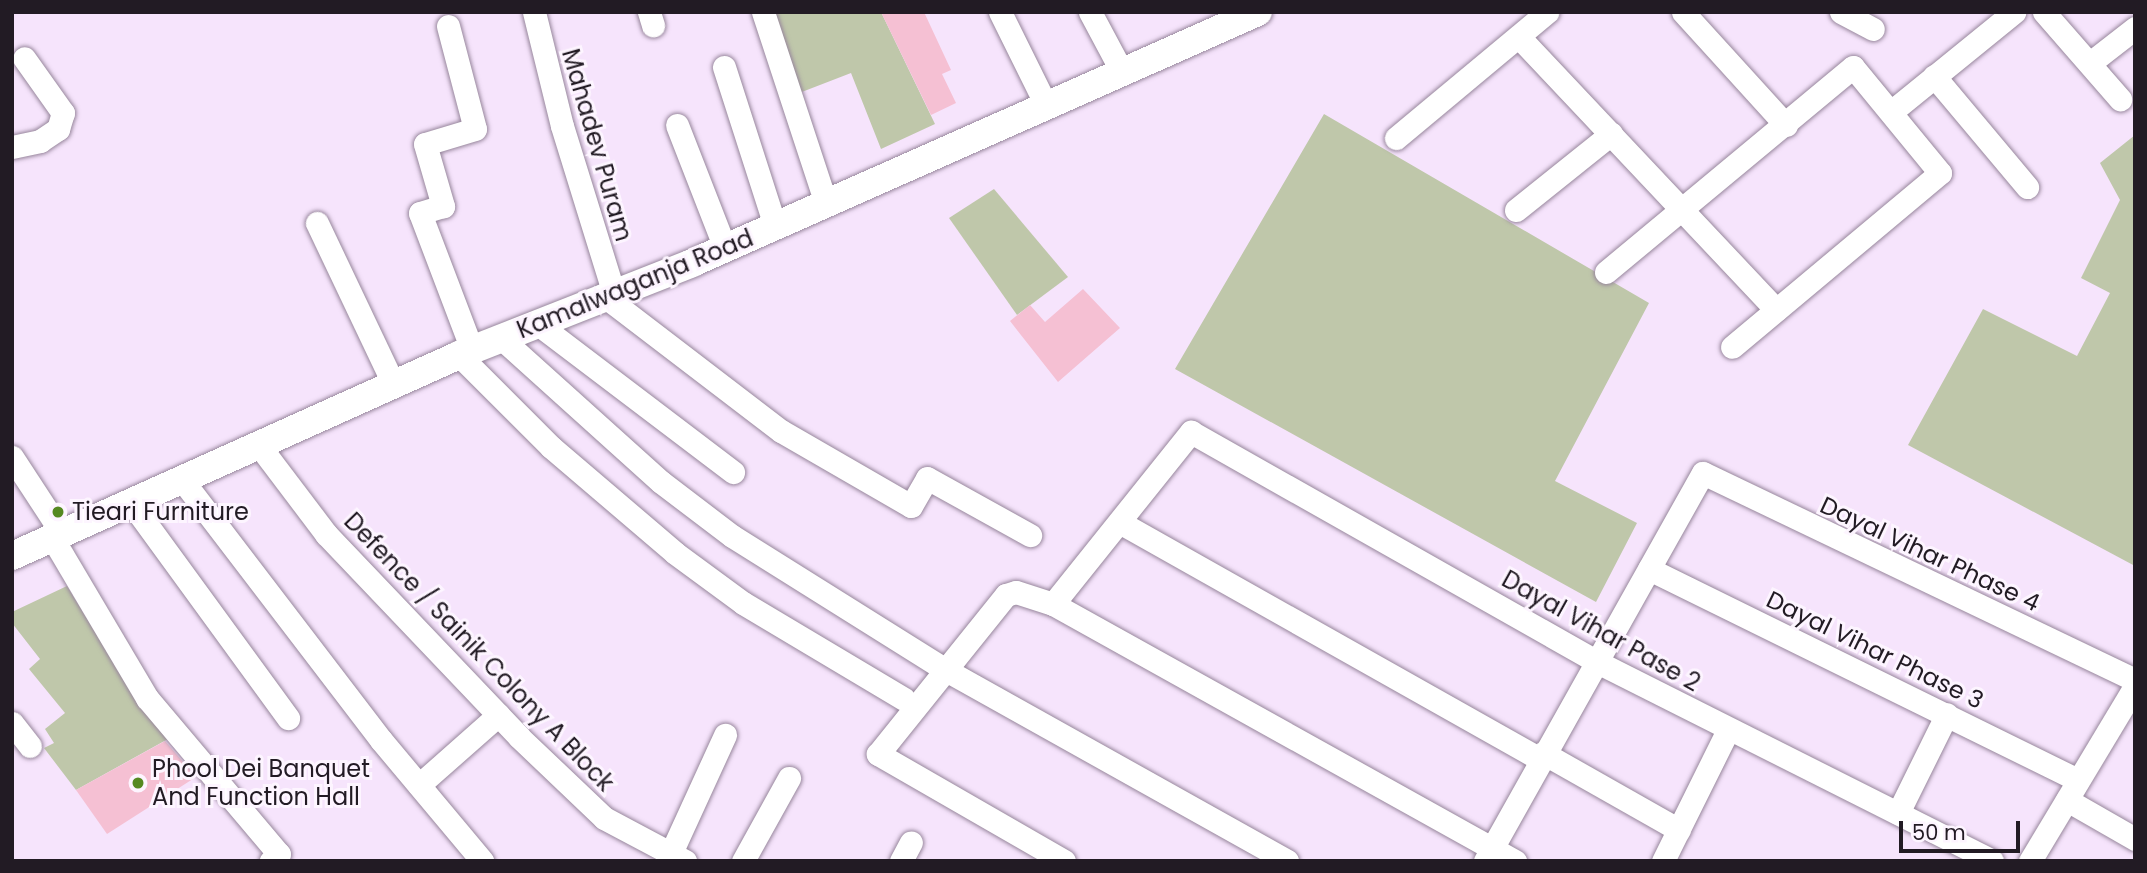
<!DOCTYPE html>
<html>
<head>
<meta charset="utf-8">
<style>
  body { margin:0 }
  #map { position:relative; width:2147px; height:873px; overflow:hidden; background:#f6e4fc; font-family:Poppins,sans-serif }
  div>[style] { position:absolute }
  .green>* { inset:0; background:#bfc7aa }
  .building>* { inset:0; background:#f5c0d3 }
  .roads { filter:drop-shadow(0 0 2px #97869c) drop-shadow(0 0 2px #97869c) }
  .minor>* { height:23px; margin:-11.5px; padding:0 11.5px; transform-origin:11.5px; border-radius:11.5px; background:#fff }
  .major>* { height:28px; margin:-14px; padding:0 14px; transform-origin:14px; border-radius:14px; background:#fff }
  .dots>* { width:19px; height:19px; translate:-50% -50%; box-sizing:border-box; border:4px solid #fdf5ff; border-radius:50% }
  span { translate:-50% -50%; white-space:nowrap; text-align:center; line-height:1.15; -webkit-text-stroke:6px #fdf5ff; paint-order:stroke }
  .street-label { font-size:24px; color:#221b24 }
  .poi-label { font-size:24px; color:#221b24 }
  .left { translate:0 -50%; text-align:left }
  .frame { position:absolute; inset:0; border:14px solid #221b24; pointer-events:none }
  .scale { position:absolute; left:1899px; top:821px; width:121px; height:32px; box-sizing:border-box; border:4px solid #221b24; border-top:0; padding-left:9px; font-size:21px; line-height:24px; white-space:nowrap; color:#221b24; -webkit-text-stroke:5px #fdf5ff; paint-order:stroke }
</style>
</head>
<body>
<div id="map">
  <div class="green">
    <div style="clip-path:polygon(767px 12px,881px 12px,935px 124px,881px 149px,851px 73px,794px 95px)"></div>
    <div style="clip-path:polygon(1324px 114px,1649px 303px,1555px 481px,1637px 523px,1596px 602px,1175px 369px)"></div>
    <div style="clip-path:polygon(2135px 135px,2135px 566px,1908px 445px,1983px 309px,2077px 356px,2110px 293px,2081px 278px,2120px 200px,2100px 163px)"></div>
    <div style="clip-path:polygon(994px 189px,1068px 277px,1017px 315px,949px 218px)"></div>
    <div style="clip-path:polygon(67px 586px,136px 699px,168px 739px,76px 790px,44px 748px,54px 743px,45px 729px,65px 713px,29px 669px,40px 659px,12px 623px,12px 612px)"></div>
  </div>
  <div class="building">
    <div style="clip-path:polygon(881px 12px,924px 12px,951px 70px,942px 74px,956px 103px,931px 115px)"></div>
    <div style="clip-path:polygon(1083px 289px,1120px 328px,1058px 382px,1010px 321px,1030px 305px,1045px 322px)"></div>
    <div style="clip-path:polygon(165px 741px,196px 777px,107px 834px,76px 790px)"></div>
  </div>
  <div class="roads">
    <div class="minor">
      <div style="left:534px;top:12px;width:117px;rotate:76.2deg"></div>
      <div style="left:562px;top:126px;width:173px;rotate:72.8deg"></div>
      <div style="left:649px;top:12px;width:14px;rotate:73deg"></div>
      <div style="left:763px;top:12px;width:202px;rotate:71.8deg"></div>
      <div style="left:1000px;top:12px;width:106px;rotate:63.7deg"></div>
      <div style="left:1090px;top:12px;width:68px;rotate:61.9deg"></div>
      <div style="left:1683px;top:12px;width:153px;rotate:47.7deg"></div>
      <div style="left:1841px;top:12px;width:36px;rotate:28deg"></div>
      <div style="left:2044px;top:12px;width:116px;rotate:48.9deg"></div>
      <div style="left:448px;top:26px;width:106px;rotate:75.3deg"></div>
      <div style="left:475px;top:129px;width:52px;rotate:163.3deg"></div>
      <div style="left:425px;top:144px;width:65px;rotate:73.8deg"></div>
      <div style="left:443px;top:206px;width:24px;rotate:163deg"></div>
      <div style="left:420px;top:213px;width:147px;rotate:69.2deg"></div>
      <div style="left:1519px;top:37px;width:375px;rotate:46.7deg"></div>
      <div style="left:2090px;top:63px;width:57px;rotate:-37.9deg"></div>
      <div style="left:724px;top:67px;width:167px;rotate:72.2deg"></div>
      <div style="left:1934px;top:76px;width:145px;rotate:50deg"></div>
      <div style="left:1891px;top:112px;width:159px;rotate:-39.1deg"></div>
      <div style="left:677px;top:125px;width:132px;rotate:68.7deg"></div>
      <div style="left:1396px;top:138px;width:197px;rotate:-39.8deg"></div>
      <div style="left:12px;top:147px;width:29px;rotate:-12deg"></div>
      <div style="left:40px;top:141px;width:22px;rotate:-34deg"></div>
      <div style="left:58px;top:129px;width:17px;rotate:-73deg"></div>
      <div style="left:63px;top:113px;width:67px;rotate:-125.3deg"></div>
      <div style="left:1516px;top:210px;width:122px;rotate:-38.7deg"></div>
      <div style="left:317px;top:223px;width:179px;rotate:64.6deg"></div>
      <div style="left:1606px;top:272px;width:321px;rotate:-39.7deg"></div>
      <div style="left:1853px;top:67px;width:137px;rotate:50.6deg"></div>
      <div style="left:1940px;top:173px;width:271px;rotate:140.1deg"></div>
      <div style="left:603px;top:295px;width:224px;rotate:37.4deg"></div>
      <div style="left:781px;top:431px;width:150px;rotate:30deg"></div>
      <div style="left:911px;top:506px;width:32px;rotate:-60deg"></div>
      <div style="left:927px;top:478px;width:118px;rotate:29deg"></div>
      <div style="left:538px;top:324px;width:245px;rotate:37.2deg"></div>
      <div style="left:501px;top:338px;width:215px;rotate:42deg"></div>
      <div style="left:661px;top:482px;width:89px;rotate:37.3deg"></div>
      <div style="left:732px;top:536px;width:250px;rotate:32.1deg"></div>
      <div style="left:944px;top:669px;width:393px;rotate:29.2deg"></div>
      <div style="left:459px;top:355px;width:130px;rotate:45deg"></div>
      <div style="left:551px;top:447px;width:163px;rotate:40.5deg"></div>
      <div style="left:675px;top:553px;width:84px;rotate:36.3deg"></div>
      <div style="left:743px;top:603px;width:187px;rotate:30.8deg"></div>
      <div style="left:261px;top:448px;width:108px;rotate:52.9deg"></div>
      <div style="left:326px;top:534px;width:280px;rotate:46.4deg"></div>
      <div style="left:519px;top:737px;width:117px;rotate:43.6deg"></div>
      <div style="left:604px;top:818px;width:92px;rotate:28deg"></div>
      <div style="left:12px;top:457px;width:93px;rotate:56.8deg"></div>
      <div style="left:183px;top:481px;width:326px;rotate:52.6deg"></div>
      <div style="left:381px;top:740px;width:158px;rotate:50.1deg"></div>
      <div style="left:132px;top:504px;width:265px;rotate:53.9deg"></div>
      <div style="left:1121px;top:523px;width:480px;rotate:29.4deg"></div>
      <div style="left:53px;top:539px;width:185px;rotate:59.4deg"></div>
      <div style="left:147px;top:698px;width:204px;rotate:49.8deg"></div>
      <div style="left:279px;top:854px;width:11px;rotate:139deg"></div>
      <div style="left:1649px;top:569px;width:478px;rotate:26.2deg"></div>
      <div style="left:1053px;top:604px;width:529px;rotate:29.09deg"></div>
      <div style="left:12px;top:723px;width:29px;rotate:52deg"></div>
      <div style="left:1543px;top:753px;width:156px;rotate:29.5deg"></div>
      <div style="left:419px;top:785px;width:106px;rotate:-41.5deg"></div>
      <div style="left:2067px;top:800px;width:78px;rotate:29.8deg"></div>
      <div style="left:1898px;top:813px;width:110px;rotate:-63.7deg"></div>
      <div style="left:671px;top:853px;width:130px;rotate:-65.4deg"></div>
      <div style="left:743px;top:861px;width:95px;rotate:-61deg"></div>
      <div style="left:901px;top:861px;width:21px;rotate:-62deg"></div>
      <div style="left:1064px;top:861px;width:215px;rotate:-150.1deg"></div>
      <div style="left:878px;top:754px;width:204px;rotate:-51.2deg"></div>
      <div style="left:1006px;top:595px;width:10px;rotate:-17deg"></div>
      <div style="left:1016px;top:592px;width:39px;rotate:18deg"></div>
      <div style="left:1053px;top:604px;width:221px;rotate:-51.3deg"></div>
      <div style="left:1191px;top:432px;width:467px;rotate:29.5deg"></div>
      <div style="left:1597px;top:662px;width:442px;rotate:26.7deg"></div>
      <div style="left:1485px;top:861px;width:445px;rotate:-60.7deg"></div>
      <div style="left:1703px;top:473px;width:479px;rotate:25.6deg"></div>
      <div style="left:1663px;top:861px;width:146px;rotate:-63.6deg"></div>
      <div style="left:2030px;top:861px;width:204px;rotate:-59deg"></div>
    </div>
    <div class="major">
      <div style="left:12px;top:556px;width:490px;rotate:-24.2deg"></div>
      <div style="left:459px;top:355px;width:251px;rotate:-21.5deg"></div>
      <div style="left:692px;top:263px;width:619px;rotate:-23.92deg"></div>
    </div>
  </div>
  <div class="dots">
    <div style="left:58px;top:512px;background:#558921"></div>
    <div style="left:138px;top:783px;background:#558921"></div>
  </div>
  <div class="street-label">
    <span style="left:597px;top:145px;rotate:74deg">Mahadev Puram</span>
    <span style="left:635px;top:284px;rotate:-22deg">Kamalwaganja Road</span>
    <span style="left:1930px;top:554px;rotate:25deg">Dayal Vihar Phase 4</span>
    <span style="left:1601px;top:631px;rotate:29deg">Dayal Vihar Pase 2</span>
    <span style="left:1875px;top:650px;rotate:26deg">Dayal Vihar Phase 3</span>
    <span style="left:479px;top:652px;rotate:46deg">Defence / Sainik Colony A Block</span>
  </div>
  <div class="poi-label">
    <span class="left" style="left:72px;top:512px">Tieari Furniture</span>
    <span class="left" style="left:152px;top:783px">Phool Dei Banquet<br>And Function Hall</span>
  </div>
  <div class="frame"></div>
  <div class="scale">50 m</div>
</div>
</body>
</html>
